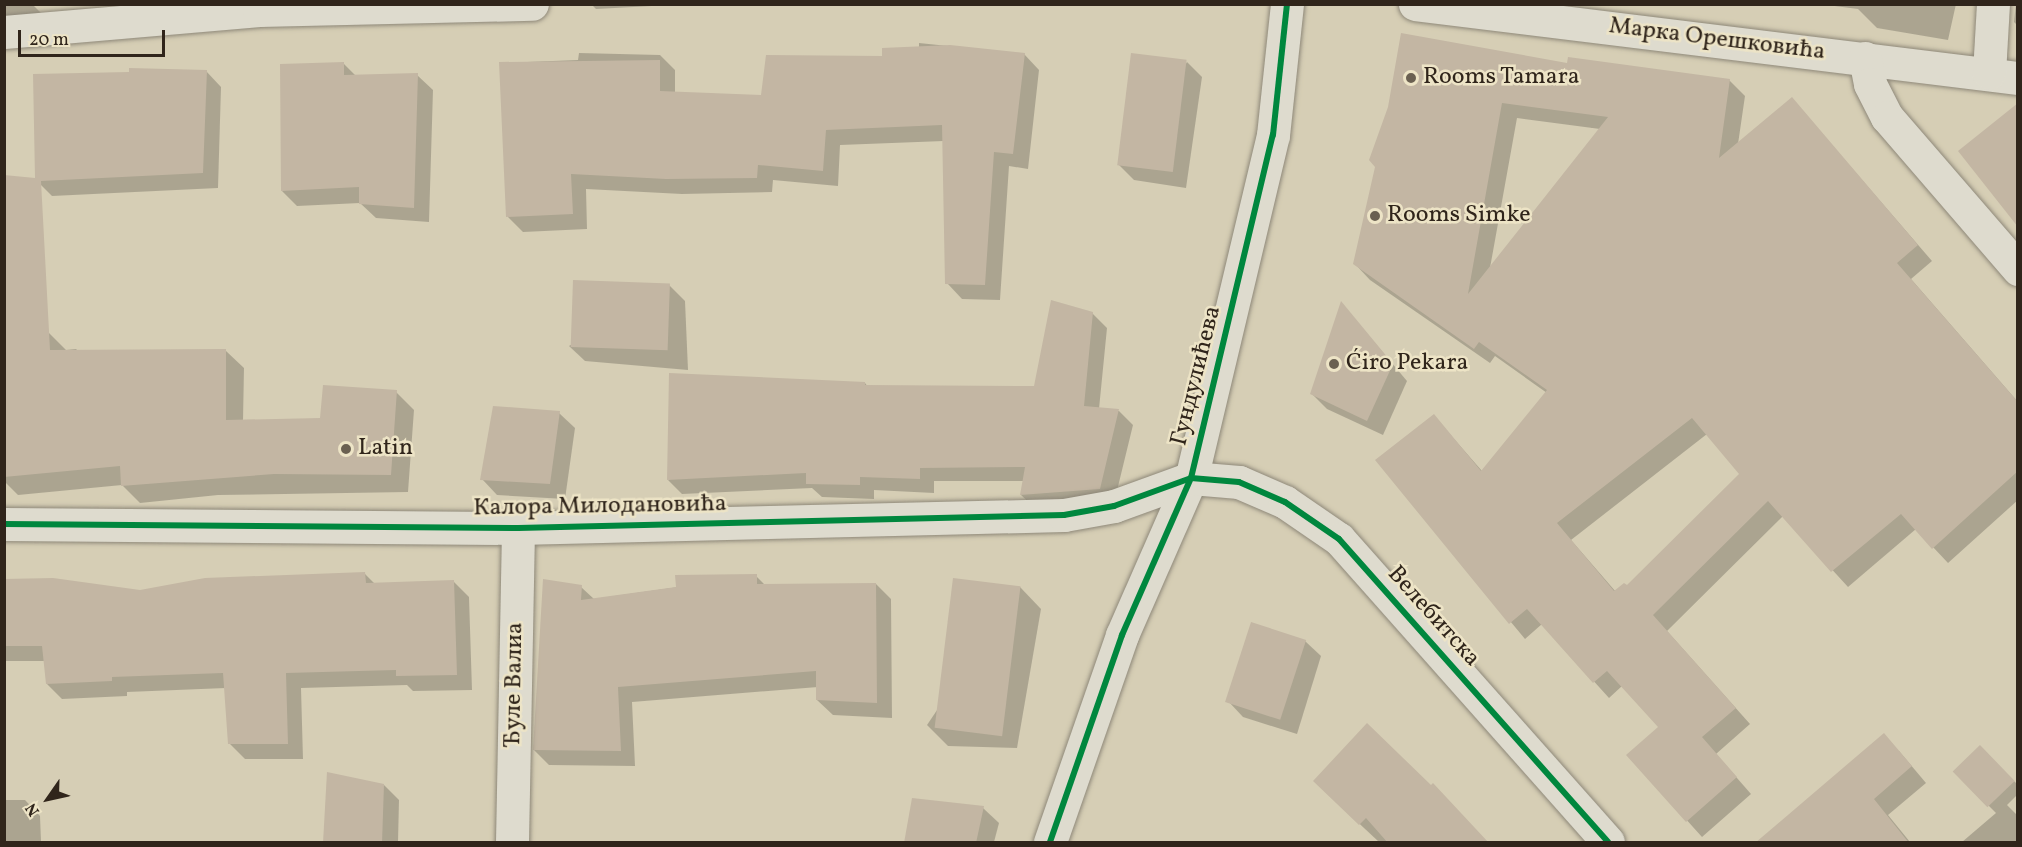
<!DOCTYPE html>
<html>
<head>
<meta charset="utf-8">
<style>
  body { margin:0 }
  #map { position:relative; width:2022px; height:847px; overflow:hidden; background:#d6ceb5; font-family:Vollkorn,serif }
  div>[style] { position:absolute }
  .shadow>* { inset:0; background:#0003 }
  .building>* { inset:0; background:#c3b6a3; transform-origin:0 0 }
  .roads { filter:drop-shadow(0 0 2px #8e8879) drop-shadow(0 0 2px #8e8879) }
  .minor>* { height:33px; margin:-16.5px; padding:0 16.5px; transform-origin:16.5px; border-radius:16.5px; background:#dedbce }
  .tertiary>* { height:33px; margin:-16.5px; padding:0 16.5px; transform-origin:16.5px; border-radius:16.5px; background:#dedbce }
  .cycleway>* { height:6px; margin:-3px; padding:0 3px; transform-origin:3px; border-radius:3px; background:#00873e }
  .dots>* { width:16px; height:16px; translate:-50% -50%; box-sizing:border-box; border:3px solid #ede4c6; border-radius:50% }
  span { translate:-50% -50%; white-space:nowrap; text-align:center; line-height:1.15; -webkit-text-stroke:5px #ede4c6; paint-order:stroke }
  .street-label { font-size:24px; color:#30251b }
  .poi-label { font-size:24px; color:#30251b }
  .left { translate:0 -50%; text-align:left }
  .frame { position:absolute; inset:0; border:6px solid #30251b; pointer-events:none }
  .north { position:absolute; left:18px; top:769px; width:60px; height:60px; -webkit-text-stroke:4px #ede4c6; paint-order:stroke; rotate:236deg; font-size:16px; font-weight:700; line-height:24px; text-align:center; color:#30251b }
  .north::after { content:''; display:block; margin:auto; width:21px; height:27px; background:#30251b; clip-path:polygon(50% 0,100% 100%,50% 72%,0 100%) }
  .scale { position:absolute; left:18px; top:30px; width:147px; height:27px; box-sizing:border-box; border:3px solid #30251b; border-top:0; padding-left:8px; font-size:18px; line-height:21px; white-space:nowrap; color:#30251b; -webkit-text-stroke:4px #ede4c6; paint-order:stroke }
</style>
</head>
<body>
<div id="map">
  <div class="shadow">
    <div style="clip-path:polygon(4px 4px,32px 4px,47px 19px,4px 22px)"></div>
    <div style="clip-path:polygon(591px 4px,689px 4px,596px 9px)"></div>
    <div style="clip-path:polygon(1819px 4px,1956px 4px,1948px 40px,1877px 28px,1858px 9px)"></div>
    <div style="clip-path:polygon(2016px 4px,2018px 4px,2018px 26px,2014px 22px)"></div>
    <div style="clip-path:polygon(919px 43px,1024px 54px,1039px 70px,1028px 169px,1009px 166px,1000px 300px,962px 299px,947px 283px,944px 141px,840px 145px,838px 186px,773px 180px,772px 192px,682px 194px,586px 189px,587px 229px,523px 232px,508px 217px,501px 63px,578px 60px,579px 53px,660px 55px,675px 70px,675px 93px,763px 97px,919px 48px)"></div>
    <div style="clip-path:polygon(1187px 62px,1202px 77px,1186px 188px,1134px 180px,1119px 165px)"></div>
    <div style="clip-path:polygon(344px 64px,356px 76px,417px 75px,433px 90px,429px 222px,376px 218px,360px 203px,297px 206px,282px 191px)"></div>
    <div style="clip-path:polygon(evenodd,1568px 65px,1729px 80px,1745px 96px,1738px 144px,1792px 99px,1932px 261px,1911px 279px,2018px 402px,2018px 500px,1948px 563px,1916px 529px,1848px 587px,1783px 516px,1667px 631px,1750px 724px,1716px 754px,1751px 794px,1702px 837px,1628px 755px,1660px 727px,1622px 686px,1609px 698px,1542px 624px,1525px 639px,1377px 461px,1434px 416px,1482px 471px,1547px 393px,1495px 356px,1490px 363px,1370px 280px,1355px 264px,1377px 167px,1568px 65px,1517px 118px,1600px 129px,1490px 268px,1517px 118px,1568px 65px,1707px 434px,1741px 474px,1627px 587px,1616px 592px,1571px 540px,1707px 434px)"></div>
    <div style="clip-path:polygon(206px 71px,221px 87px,218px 188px,52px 196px,36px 180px,130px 74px)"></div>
    <div style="clip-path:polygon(669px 285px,685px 301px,688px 370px,585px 361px,569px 346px)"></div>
    <div style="clip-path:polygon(1342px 304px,1407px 381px,1383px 435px,1327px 409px,1312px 394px)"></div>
    <div style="clip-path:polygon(1092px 313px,1107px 328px,1099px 409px,1119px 411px,1133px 425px,1114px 503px,1036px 509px,1021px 495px,1024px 481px,934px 481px,934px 493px,874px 490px,874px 499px,822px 497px,812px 488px,682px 494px,668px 480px,865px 383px,868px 387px,1036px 387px)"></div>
    <div style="clip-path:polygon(48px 332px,66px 350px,76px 349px,80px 353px,226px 351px,244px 368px,243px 421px,322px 420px,396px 392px,414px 410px,408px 492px,218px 495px,140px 503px,122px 485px,18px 495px,4px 481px,4px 400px)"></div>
    <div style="clip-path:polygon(559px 413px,575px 428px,565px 499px,497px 495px,482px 479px)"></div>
    <div style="clip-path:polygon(365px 574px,375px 584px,453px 581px,469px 597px,472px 690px,413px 691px,407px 685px,301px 688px,303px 759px,245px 759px,229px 743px,226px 688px,127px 692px,127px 696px,62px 699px,47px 684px,45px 661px,4px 661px,4px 580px,140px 591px)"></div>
    <div style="clip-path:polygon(756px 576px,765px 585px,876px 584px,891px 599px,892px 718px,833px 715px,817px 700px,818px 687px,632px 702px,635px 766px,549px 765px,534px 750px,581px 587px,594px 599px)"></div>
    <div style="clip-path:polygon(1020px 587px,1041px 609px,1017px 748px,948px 746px,927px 725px)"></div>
    <div style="clip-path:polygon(1305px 641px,1321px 656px,1297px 734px,1243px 717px,1228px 701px)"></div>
    <div style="clip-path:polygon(1980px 747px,2018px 785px,2018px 794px,2007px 805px,2018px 816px,2018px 842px,1962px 842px,1996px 813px,1955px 772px)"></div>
    <div style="clip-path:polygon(1899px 751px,1926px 783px,1888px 815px,1910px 842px,1776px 842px)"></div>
    <div style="clip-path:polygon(384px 785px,399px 800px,398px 842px,325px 842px)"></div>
    <div style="clip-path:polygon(1333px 799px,1487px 842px,1379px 842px)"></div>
    <div style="clip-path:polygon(4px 800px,25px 800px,40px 816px,41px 842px,4px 842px)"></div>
    <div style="clip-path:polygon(983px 808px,999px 823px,994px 842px,905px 842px)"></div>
  </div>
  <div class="building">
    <div style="clip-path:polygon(evenodd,1401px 33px,1567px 63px,1568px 57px,1730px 79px,1719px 158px,1792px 97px,1918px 245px,1897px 263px,2018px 402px,2018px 471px,1932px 549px,1901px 514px,1831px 572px,1768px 501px,1653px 615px,1736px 708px,1702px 737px,1737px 777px,1686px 822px,1626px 755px,1658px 727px,1607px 671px,1593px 683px,1527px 609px,1509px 624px,1375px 460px,1434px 414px,1481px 471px,1547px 390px,1479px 342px,1474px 349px,1353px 264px,1375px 167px,1369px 160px,1388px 107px,1401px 33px,1502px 103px,1608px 117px,1468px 294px,1502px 103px,1401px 33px,1692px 418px,1739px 474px,1627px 585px,1624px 583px,1614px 591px,1557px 523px,1692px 418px)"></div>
    <div style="clip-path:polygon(950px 45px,1025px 53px,1013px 154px,994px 152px,985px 285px,945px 284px,942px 125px,826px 130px,823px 171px,758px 165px,757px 178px,666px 179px,571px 174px,573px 214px,506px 217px,499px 62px,660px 60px,660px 91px,761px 95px,766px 55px,882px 56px,882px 48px)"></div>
    <div style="left:1131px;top:53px;width:56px;height:113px;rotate:7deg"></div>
    <div style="clip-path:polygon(344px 62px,344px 75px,418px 73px,414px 208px,359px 204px,359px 187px,281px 191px,280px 64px)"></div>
    <div style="clip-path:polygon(129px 68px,207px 70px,203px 173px,41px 181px,50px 350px,226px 349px,226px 420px,320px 418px,323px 385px,397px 390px,391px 475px,274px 474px,121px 486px,120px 466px,4px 477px,4px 175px,35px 178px,33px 74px,129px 72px)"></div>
    <div style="clip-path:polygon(2018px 103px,2018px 227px,1958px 151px)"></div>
    <div style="left:573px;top:280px;width:97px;height:67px;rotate:2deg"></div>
    <div style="clip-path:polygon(1051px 300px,1093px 312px,1084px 406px,1119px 409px,1100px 489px,1020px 495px,1025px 467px,920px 468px,920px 479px,860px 477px,860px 485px,806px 484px,806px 473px,667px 480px,669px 373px,865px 382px,865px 385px,1034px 386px)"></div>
    <div style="clip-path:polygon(1341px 301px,1393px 364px,1367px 421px,1310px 394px)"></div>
    <div style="clip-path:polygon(493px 406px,560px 411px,550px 484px,480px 480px)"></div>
    <div style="clip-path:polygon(365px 572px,366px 583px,454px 580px,457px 675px,396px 676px,396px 670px,286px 673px,288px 744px,228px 744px,223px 673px,112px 677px,112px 681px,46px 684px,42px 646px,4px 646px,4px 579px,53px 578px,140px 590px,205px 578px)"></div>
    <div style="clip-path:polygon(757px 574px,757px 584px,876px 583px,877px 703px,816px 700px,816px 671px,618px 687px,621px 751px,533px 750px,543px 579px,582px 585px,581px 600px,676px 587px,675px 575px)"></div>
    <div style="left:953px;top:578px;width:68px;height:151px;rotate:7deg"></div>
    <div style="left:1251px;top:622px;width:58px;height:84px;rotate:18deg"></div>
    <div style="clip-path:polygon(1367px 723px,1431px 785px,1433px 783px,1489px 843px,1388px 843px,1366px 818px,1359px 825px,1313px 781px)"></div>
    <div style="clip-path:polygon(1884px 733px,1912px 766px,1874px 799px,1909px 843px,1755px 843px)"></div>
    <div style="left:1980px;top:745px;width:50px;height:38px;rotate:46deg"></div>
    <div style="clip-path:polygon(327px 772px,384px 784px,382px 843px,323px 843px)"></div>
    <div style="clip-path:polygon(912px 798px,984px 806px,976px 843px,904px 843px)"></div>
  </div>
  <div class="roads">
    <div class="minor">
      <div style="left:1415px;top:4px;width:608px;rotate:7deg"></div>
      <div style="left:4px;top:32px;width:256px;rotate:-4.9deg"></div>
      <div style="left:259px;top:10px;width:273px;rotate:-1.3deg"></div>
      <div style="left:1865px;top:58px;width:26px;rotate:79deg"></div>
      <div style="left:1870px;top:84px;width:37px;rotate:63deg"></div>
      <div style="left:1887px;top:117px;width:201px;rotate:49.2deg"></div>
      <div style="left:1989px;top:73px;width:69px;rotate:-86.7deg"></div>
      <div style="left:4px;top:524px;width:514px;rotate:0.45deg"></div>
      <div style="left:518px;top:528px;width:546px;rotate:-1.36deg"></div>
      <div style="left:1064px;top:515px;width:51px;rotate:-10.2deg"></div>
      <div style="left:1114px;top:506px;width:82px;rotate:-20deg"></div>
      <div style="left:512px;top:842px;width:314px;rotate:-88.9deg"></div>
      <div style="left:1050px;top:842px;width:219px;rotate:-70.8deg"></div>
      <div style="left:1122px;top:635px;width:171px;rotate:-66.3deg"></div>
    </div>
    <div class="tertiary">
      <div style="left:1287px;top:4px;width:132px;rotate:96.1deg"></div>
      <div style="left:1273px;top:135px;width:353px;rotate:103.4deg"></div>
      <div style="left:1191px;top:478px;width:48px;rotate:4.8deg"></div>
      <div style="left:1239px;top:482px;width:50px;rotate:23.5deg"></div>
      <div style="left:1285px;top:502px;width:65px;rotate:34.4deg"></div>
      <div style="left:1339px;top:539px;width:405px;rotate:48.4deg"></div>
    </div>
  </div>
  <div class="cycleway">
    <div style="left:4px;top:524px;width:514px;rotate:0.45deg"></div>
    <div style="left:518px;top:528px;width:546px;rotate:-1.36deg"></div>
    <div style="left:1064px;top:515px;width:51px;rotate:-10.2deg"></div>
    <div style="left:1114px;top:506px;width:82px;rotate:-20deg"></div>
    <div style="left:1191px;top:478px;width:48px;rotate:4.8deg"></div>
    <div style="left:1239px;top:482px;width:50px;rotate:23.5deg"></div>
    <div style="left:1285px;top:502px;width:65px;rotate:34.4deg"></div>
    <div style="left:1339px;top:539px;width:405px;rotate:48.4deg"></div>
    <div style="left:1050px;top:842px;width:219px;rotate:-70.8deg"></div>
    <div style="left:1122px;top:635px;width:171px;rotate:-66.3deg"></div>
    <div style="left:1191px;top:478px;width:353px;rotate:-76.6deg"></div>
    <div style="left:1273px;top:135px;width:132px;rotate:-83.9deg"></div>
  </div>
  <div class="dots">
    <div style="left:1411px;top:78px;background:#6a6051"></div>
    <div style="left:1375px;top:216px;background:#6a6051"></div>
    <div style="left:1334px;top:364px;background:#6a6051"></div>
    <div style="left:346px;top:449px;background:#6a6051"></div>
  </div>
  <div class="street-label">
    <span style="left:1717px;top:40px;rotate:7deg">Марка Орешковића</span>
    <span style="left:1197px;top:376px;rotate:-76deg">Гундулићева</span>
    <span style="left:600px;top:507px;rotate:-1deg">Калора Милодановића</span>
    <span style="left:1433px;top:617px;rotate:48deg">Велебитска</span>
    <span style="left:515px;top:685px;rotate:-89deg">Ђуле Валиа</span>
  </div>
  <div class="poi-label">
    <span class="left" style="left:1423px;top:78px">Rooms Tamara</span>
    <span class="left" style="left:1387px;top:216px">Rooms Simke</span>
    <span class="left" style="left:1346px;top:364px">Ćiro Pekara</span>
    <span class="left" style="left:358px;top:449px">Latin</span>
  </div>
  <div class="frame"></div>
  <div class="north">N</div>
  <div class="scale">20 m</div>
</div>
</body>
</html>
